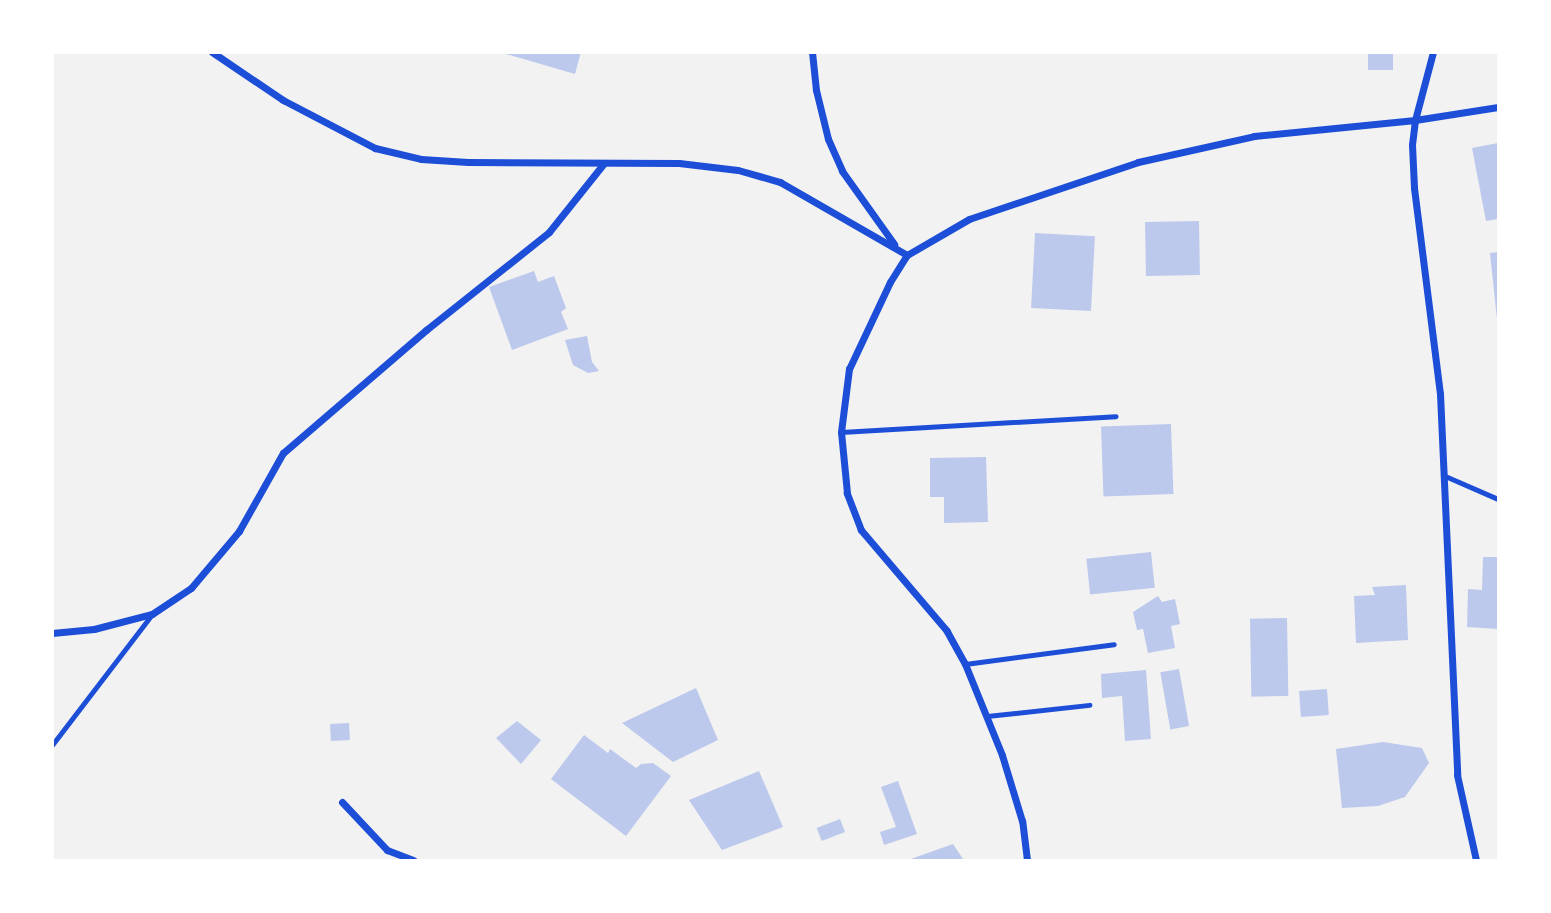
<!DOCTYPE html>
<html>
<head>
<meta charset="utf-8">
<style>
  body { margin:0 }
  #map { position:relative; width:1551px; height:913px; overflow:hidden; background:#f2f2f2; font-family:Commissioner,sans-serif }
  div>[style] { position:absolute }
  .building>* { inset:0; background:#bdc9ec; transform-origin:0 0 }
  .service>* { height:5px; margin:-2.5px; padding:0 2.5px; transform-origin:2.5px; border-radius:2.5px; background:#1d4ed8 }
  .minor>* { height:7px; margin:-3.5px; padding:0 3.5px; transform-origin:3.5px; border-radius:3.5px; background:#1d4ed8 }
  span { translate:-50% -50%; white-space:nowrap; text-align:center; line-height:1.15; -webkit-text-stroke:6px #fff; paint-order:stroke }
  .frame { position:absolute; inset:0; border:54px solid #fff; pointer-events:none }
</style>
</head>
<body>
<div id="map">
  <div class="building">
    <div style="clip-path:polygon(499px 52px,581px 52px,575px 74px)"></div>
    <div style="left:1368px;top:52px;width:25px;height:18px"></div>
    <div style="clip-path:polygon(1498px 143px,1498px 219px,1486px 221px,1472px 148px)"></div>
    <div style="left:1199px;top:221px;width:54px;height:54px;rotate:89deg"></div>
    <div style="left:1035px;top:233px;width:60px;height:75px;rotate:3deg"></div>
    <div style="clip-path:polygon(1498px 252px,1498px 319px,1497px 319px,1490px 253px)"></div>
    <div style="clip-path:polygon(534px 271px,538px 282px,554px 276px,566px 308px,561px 312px,568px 329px,512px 350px,489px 287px)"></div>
    <div style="clip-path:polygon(587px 336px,592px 362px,599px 371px,588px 373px,573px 365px,565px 340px)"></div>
    <div style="left:1171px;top:424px;width:70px;height:70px;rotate:88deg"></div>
    <div style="clip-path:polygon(986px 457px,988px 522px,944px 523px,944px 497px,930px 497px,930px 458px)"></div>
    <div style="left:1151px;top:552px;width:36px;height:65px;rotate:84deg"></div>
    <div style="clip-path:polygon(1483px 557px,1498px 557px,1498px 629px,1467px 627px,1468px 589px,1482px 590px)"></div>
    <div style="clip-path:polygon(1406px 585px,1408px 640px,1356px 643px,1354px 596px,1375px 595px,1372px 587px)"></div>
    <div style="clip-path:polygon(1158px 596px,1162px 602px,1175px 599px,1180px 624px,1171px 626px,1175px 648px,1148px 653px,1143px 629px,1137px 630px,1133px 612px)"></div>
    <div style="left:1287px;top:618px;width:78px;height:37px;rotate:89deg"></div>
    <div style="left:1179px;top:669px;width:58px;height:19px;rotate:80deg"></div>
    <div style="clip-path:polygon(1146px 670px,1151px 739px,1125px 741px,1122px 696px,1102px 698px,1101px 674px)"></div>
    <div style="clip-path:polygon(696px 688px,718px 740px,673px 762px,622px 723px)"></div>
    <div style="left:1327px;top:689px;width:26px;height:28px;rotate:86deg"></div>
    <div style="clip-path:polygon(517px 721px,541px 740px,521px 764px,496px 738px)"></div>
    <div style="left:349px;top:723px;width:17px;height:19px;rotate:87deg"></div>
    <div style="clip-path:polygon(584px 735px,608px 753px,610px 749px,636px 768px,641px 764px,653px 763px,671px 776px,626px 836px,551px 779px)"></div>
    <div style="clip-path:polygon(1383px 742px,1422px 748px,1429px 763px,1405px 797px,1378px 806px,1342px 808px,1336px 749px)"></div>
    <div style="clip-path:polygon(759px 771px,783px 827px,722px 850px,689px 800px)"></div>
    <div style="clip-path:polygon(898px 781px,917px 834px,884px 845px,880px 832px,896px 827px,881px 787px)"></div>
    <div style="left:840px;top:819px;width:14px;height:25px;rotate:69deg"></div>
    <div style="clip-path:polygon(953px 844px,963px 859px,908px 860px)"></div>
  </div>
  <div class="service">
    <div style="left:841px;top:432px;width:275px;rotate:-3.3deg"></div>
    <div style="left:1445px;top:476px;width:58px;rotate:23.5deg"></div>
    <div style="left:965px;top:664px;width:150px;rotate:-7.6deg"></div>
    <div style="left:987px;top:716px;width:103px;rotate:-6.2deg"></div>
    <div style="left:52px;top:745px;width:165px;rotate:-52.6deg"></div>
  </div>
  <div class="minor">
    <div style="left:212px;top:52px;width:86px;rotate:34.1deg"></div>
    <div style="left:283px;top:100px;width:104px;rotate:27.6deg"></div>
    <div style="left:375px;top:148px;width:47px;rotate:13.4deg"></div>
    <div style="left:421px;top:159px;width:47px;rotate:3.7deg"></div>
    <div style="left:468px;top:162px;width:211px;rotate:0.3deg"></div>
    <div style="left:679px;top:163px;width:59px;rotate:6.8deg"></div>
    <div style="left:738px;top:170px;width:44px;rotate:15.9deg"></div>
    <div style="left:780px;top:182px;width:146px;rotate:29.9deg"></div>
    <div style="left:812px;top:52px;width:38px;rotate:84deg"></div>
    <div style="left:816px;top:90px;width:50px;rotate:76.2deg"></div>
    <div style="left:828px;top:139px;width:35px;rotate:66deg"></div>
    <div style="left:842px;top:171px;width:90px;rotate:54.5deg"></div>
    <div style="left:1433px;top:52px;width:70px;rotate:104.8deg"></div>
    <div style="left:1415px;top:120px;width:25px;rotate:97deg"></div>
    <div style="left:1412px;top:145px;width:43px;rotate:87.3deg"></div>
    <div style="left:1414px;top:188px;width:208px;rotate:82.8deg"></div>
    <div style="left:1440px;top:394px;width:381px;rotate:87.4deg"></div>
    <div style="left:1457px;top:775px;width:87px;rotate:77.4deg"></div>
    <div style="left:52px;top:633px;width:42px;rotate:-5.4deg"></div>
    <div style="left:94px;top:629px;width:60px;rotate:-14.5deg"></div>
    <div style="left:152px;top:614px;width:47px;rotate:-33.7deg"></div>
    <div style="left:191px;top:588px;width:75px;rotate:-49.9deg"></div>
    <div style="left:239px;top:531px;width:90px;rotate:-60.6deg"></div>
    <div style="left:283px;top:453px;width:189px;rotate:-40.7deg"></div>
    <div style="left:426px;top:330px;width:157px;rotate:-38.5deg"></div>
    <div style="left:549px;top:232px;width:88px;rotate:-51.4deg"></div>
    <div style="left:342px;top:802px;width:66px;rotate:46.8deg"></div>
    <div style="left:387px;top:850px;width:28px;rotate:21deg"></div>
    <div style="left:1027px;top:860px;width:39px;rotate:-97deg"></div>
    <div style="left:1022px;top:821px;width:69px;rotate:-106.9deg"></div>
    <div style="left:1002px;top:755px;width:98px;rotate:-112.1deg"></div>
    <div style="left:965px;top:664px;width:38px;rotate:-119deg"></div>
    <div style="left:947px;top:631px;width:133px;rotate:-130.4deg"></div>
    <div style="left:861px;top:530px;width:40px;rotate:-111deg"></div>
    <div style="left:847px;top:493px;width:61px;rotate:-95.6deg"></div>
    <div style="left:841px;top:432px;width:64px;rotate:-82.8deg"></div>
    <div style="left:849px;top:369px;width:96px;rotate:-64.8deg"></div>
    <div style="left:890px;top:282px;width:32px;rotate:-58deg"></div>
    <div style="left:907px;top:255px;width:72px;rotate:-30.1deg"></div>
    <div style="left:969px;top:219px;width:178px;rotate:-18.6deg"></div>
    <div style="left:1138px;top:162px;width:119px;rotate:-12.6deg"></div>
    <div style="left:1254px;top:136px;width:162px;rotate:-5.7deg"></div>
    <div style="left:1415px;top:120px;width:84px;rotate:-8.9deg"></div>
  </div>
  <div class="frame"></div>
</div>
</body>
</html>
